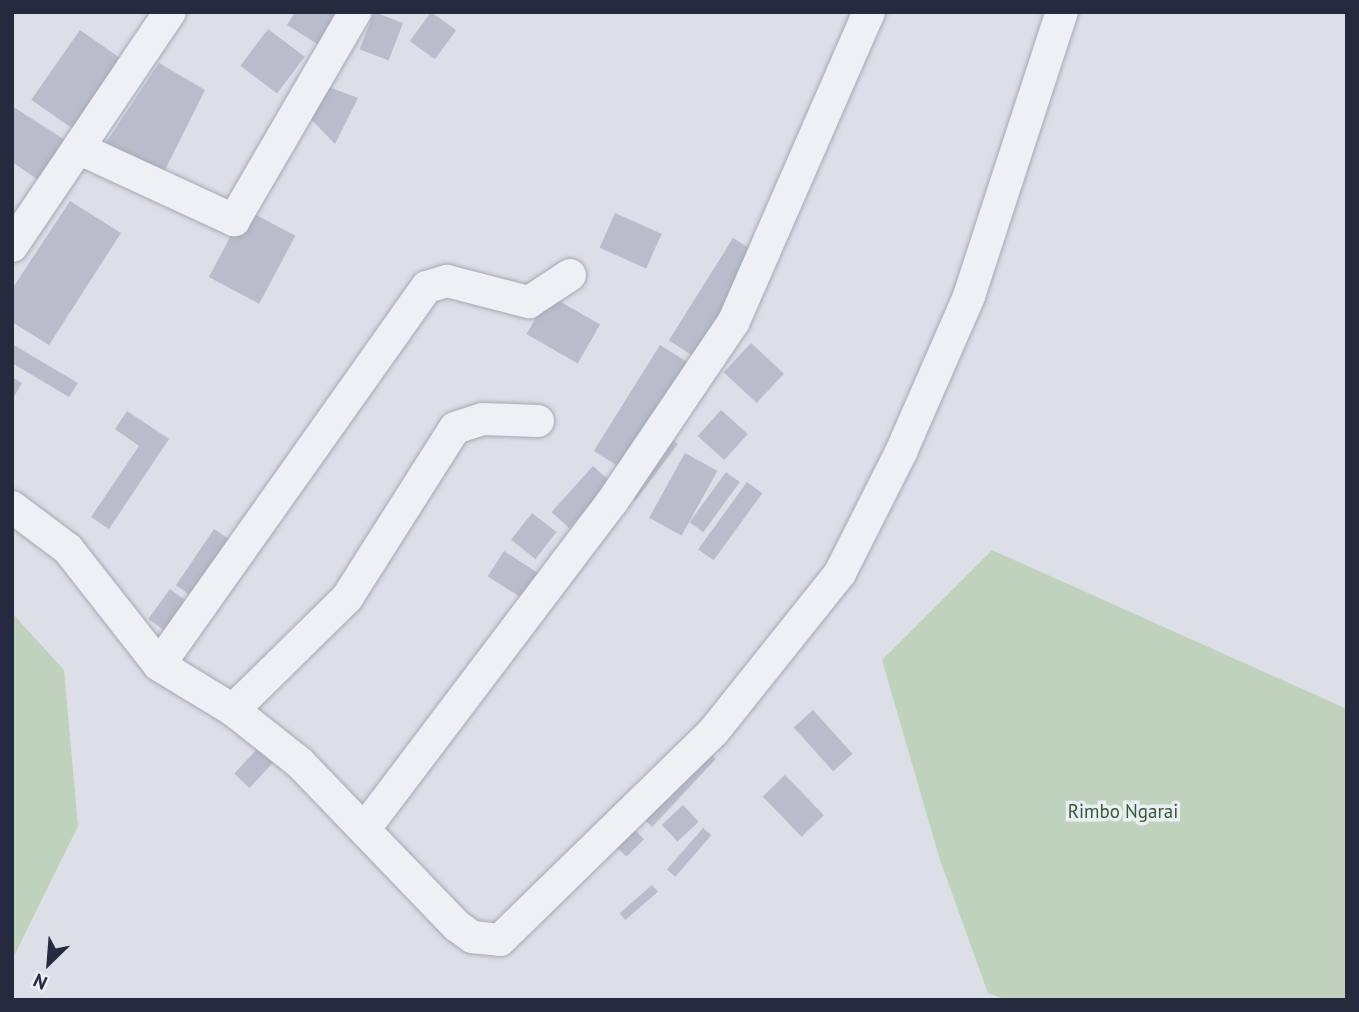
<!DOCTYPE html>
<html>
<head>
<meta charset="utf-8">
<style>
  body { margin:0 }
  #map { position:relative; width:1359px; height:1012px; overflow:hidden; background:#dcdfe8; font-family:"PT Sans",sans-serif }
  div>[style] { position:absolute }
  .green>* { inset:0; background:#bed2bc }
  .building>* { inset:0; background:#b9bdcb; transform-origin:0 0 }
  .roads { filter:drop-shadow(0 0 2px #a5a9b5) drop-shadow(0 0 2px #a5a9b5) }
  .minor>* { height:32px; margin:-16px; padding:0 16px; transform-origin:16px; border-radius:16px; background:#eff0f6 }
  span { translate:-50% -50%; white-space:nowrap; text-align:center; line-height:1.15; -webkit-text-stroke:7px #ebeef5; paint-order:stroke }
  .park-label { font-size:19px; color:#325c31 }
  .frame { position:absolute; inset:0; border:14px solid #252a3f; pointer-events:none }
  .north { position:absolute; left:14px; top:928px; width:70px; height:70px; -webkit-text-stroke:5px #ebeef5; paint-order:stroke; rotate:205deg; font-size:19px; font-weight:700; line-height:28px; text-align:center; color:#252a3f }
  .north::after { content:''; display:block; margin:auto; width:24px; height:32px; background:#252a3f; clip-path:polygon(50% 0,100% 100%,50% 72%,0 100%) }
</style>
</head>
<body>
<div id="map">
  <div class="green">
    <div style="clip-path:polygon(992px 550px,1347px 709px,1347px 1000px,1007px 1000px,988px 993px,940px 860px,882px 660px)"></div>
    <div style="clip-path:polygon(12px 613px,64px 670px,78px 826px,12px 960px)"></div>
  </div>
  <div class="building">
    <div style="clip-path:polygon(295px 12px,346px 12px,327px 50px,287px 25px)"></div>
    <div style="left:374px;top:12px;width:31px;height:40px;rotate:21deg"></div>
    <div style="left:431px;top:12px;width:31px;height:36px;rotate:36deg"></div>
    <div style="left:268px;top:29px;width:46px;height:46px;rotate:37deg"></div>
    <div style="left:80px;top:30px;width:51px;height:85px;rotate:35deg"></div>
    <div style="clip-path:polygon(159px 63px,205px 90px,159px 182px,103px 147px)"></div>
    <div style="clip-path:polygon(321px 84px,358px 98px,335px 144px,307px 115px)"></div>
    <div style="clip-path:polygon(12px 106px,65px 140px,44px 184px,12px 162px)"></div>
    <div style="clip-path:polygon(70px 201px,121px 233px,49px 345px,12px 322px,12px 289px)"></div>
    <div style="left:245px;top:209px;width:57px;height:77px;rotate:28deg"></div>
    <div style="left:615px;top:213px;width:51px;height:38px;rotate:24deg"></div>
    <div style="left:733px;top:238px;width:36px;height:121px;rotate:32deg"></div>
    <div style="left:549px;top:295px;width:59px;height:45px;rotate:30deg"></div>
    <div style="left:751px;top:343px;width:45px;height:40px;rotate:43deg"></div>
    <div style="clip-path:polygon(12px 344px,78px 383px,69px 397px,12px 363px)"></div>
    <div style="left:660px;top:345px;width:36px;height:125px;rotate:32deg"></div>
    <div style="clip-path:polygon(12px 377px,22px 383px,12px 400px)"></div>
    <div style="left:721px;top:410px;width:36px;height:35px;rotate:42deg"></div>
    <div style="clip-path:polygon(127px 411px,169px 439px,109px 529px,91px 517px,139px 446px,115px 429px)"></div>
    <div style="left:666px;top:435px;width:15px;height:71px;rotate:37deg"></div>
    <div style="left:685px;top:453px;width:37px;height:74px;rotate:29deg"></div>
    <div style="left:593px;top:466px;width:24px;height:62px;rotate:42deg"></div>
    <div style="left:726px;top:472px;width:17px;height:62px;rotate:36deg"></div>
    <div style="left:747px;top:482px;width:19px;height:83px;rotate:36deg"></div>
    <div style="left:532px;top:513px;width:31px;height:34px;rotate:38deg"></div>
    <div style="left:214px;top:529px;width:22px;height:68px;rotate:34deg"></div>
    <div style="left:504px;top:551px;width:43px;height:30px;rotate:33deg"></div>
    <div style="left:170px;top:589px;width:22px;height:37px;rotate:36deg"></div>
    <div style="left:813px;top:710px;width:59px;height:26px;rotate:48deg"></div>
    <div style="left:258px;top:748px;width:21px;height:35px;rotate:43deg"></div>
    <div style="left:704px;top:748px;width:16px;height:93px;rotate:43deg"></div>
    <div style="left:785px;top:775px;width:56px;height:31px;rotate:46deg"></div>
    <div style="left:683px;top:805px;width:23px;height:29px;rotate:47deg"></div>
    <div style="left:630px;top:825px;width:20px;height:25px;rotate:45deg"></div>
    <div style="left:703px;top:828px;width:11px;height:55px;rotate:41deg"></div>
    <div style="left:652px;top:885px;width:9px;height:43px;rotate:49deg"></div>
  </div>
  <div class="roads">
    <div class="minor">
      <div style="left:80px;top:149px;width:170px;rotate:24.8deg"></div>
      <div style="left:234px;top:220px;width:241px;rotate:-59.8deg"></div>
      <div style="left:12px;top:246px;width:282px;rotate:-56deg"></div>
      <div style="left:12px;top:507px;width:70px;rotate:36.9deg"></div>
      <div style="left:68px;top:549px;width:147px;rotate:51.9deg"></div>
      <div style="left:159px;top:665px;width:87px;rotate:31.3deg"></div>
      <div style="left:233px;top:710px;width:85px;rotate:38.3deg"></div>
      <div style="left:300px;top:763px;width:226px;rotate:46.1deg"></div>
      <div style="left:457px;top:926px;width:19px;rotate:36deg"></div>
      <div style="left:472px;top:937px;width:28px;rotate:6deg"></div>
      <div style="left:500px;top:940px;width:299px;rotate:-44.3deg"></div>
      <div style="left:714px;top:731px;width:202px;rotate:-51.4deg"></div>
      <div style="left:840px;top:573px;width:136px;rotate:-63.2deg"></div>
      <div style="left:901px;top:452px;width:170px;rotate:-66.4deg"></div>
      <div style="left:969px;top:296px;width:299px;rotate:-71.9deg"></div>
      <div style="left:159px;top:665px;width:463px;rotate:-54.7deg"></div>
      <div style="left:427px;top:287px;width:21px;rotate:-17deg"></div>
      <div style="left:447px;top:281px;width:85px;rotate:14.4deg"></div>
      <div style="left:529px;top:302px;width:49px;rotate:-33.4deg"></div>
      <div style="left:233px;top:710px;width:160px;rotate:-44.5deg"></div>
      <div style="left:347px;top:598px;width:201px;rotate:-57.6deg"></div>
      <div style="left:455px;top:428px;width:29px;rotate:-18deg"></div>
      <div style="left:483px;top:419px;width:55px;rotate:2.1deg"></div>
      <div style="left:366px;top:827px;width:408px;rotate:-52.9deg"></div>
      <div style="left:612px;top:502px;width:218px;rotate:-56deg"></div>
      <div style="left:734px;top:321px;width:337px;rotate:-66.4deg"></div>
    </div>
  </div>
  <div class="park-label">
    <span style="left:1123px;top:812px">Rimbo Ngarai</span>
  </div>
  <div class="frame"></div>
  <div class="north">N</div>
</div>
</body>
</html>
